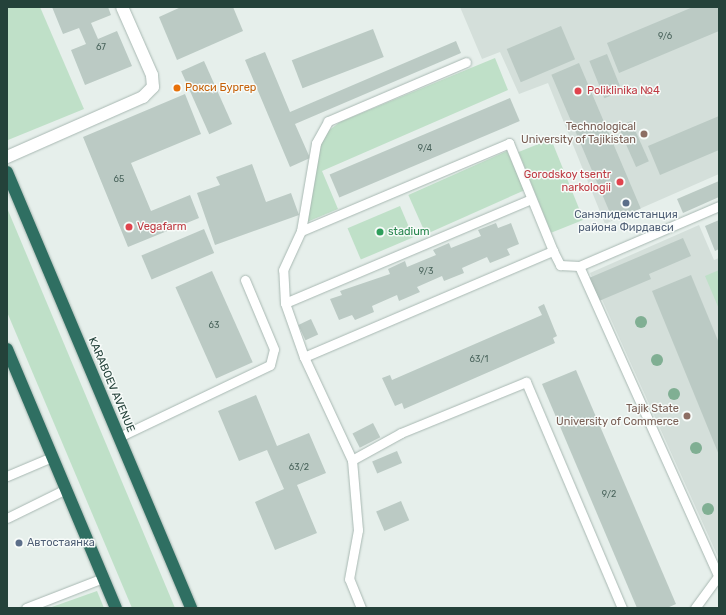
<!DOCTYPE html>
<html>
<head>
<meta charset="utf-8">
<style>
  body { margin:0 }
  #map { position:relative; width:726px; height:615px; overflow:hidden; background:#e6efeb; font-family:Rubik,sans-serif }
  div>[style] { position:absolute }
  .built>* { inset:0; background:#d4dfda }
  .green>* { inset:0; background:#bfe0c8; transform-origin:0 0 }
  .building>* { inset:0; background:#bbcac4; transform-origin:0 0 }
  .roads { filter:drop-shadow(0 0 1px #a8b8b2) drop-shadow(0 0 1px #a8b8b2) }
  .lane>* { height:9px; margin:-4.5px; padding:0 4.5px; transform-origin:4.5px; border-radius:4.5px; background:#fff }
  .street>* { height:12px; margin:-6px; padding:0 6px; transform-origin:6px; border-radius:6px; background:#fff }
  .highway>* { height:12px; margin:-6px; padding:0 6px; transform-origin:6px; border-radius:6px; background:#2f6f62 }
  .trees>* { width:12px; height:12px; margin:-6px; border-radius:50%; background:#80af93 }
  .dots>* { width:11px; height:11px; translate:-50% -50%; box-sizing:border-box; border:2px solid #f7fbf9; border-radius:50% }
  span { translate:-50% -50%; white-space:nowrap; text-align:center; line-height:1.15; -webkit-text-stroke:3px #f7fbf9; paint-order:stroke }
  .number-label { font-size:9px; color:#4a645c }
  .number-label span { -webkit-text-stroke-width:0 }
  .food-label { font-size:11px; color:#c56008 }
  .left { translate:0 -50%; text-align:left }
  .health-label { font-size:11px; color:#be3a42 }
  .right { translate:-100% -50%; text-align:right }
  .education-label { font-size:11px; color:#785e54 }
  .service-label { font-size:11px; color:#4e5e75 }
  .leisure-label { font-size:11px; color:#27864d }
  .street-label { font-size:11px; color:#24423a }
  .frame { position:absolute; inset:0; border:8px solid #24423a; pointer-events:none }
</style>
</head>
<body>
<div id="map">
  <div class="built">
    <div style="clip-path:polygon(460px 7px,719px 7px,719px 174px,605px 224px,548px 83px,519px 94px,500px 52px,482px 59px)"></div>
    <div style="clip-path:polygon(699px 225px,714px 260px,719px 258px,719px 559px,590px 273px)"></div>
  </div>
  <div class="green">
    <div style="clip-path:polygon(7px 7px,40px 7px,84px 109px,8px 140px)"></div>
    <div style="clip-path:polygon(495px 58px,508px 90px,322px 171px,338px 209px,307px 222px,318px 150px,328px 131px,340px 122px)"></div>
    <div style="left:551px;top:139px;width:87px;height:35px;rotate:68deg"></div>
    <div style="left:507px;top:151px;width:43px;height:108px;rotate:66deg"></div>
    <div style="left:400px;top:206px;width:34px;height:57px;rotate:67deg"></div>
    <div style="clip-path:polygon(7px 208px,175px 608px,132px 608px,7px 312px)"></div>
    <div style="clip-path:polygon(719px 270px,719px 309px,705px 276px)"></div>
    <div style="clip-path:polygon(97px 591px,104px 608px,49px 608px)"></div>
  </div>
  <div class="building">
    <div style="clip-path:polygon(52px 7px,108px 7px,111px 15px,91px 23px,98px 39px,117px 31px,132px 66px,85px 85px,71px 50px,86px 44px,79px 28px,63px 34px)"></div>
    <div style="clip-path:polygon(181px 7px,233px 7px,243px 31px,177px 60px,159px 17px)"></div>
    <div style="clip-path:polygon(693px 7px,719px 7px,719px 31px,619px 73px,607px 43px)"></div>
    <div style="left:561px;top:26px;width:36px;height:59px;rotate:67deg"></div>
    <div style="left:373px;top:29px;width:30px;height:87px;rotate:69deg"></div>
    <div style="clip-path:polygon(456px 41px,461px 53px,295px 124px,310px 158px,290px 167px,245px 60px,265px 52px,290px 112px)"></div>
    <div style="left:607px;top:54px;width:40px;height:19px;rotate:68deg"></div>
    <div style="left:204px;top:61px;width:69px;height:25px;rotate:66deg"></div>
    <div style="left:579px;top:63px;width:158px;height:30px;rotate:67deg"></div>
    <div style="clip-path:polygon(185px 94px,201px 134px,131px 163px,151px 211px,190px 195px,199px 218px,128px 247px,83px 137px)"></div>
    <div style="left:510px;top:98px;width:25px;height:196px;rotate:67deg"></div>
    <div style="clip-path:polygon(719px 116px,719px 150px,660px 175px,648px 146px)"></div>
    <div style="left:631px;top:121px;width:44px;height:14px;rotate:66deg"></div>
    <div style="clip-path:polygon(252px 164px,266px 202px,291px 193px,299px 215px,215px 245px,197px 193px,220px 185px,216px 177px)"></div>
    <div style="clip-path:polygon(719px 181px,719px 197px,683px 213px,677px 199px)"></div>
    <div style="clip-path:polygon(719px 220px,719px 249px,715px 251px,705px 226px)"></div>
    <div style="clip-path:polygon(496px 223px,498px 228px,511px 223px,519px 244px,507px 249px,510px 255px,490px 263px,487px 257px,462px 268px,464px 273px,444px 281px,442px 276px,417px 287px,420px 292px,399px 301px,397px 295px,372px 306px,374px 312px,355px 320px,352px 315px,339px 320px,330px 299px,342px 295px,340px 291px,390px 274px,388px 269px,405px 261px,407px 267px,436px 255px,433px 250px,449px 243px,451px 248px,481px 236px,478px 230px)"></div>
    <div style="left:204px;top:229px;width:26px;height:68px;rotate:67deg"></div>
    <div style="clip-path:polygon(683px 238px,691px 256px,649px 274px,651px 279px,599px 301px,589px 278px)"></div>
    <div style="left:212px;top:271px;width:100px;height:40px;rotate:66deg"></div>
    <div style="clip-path:polygon(691px 275px,719px 343px,719px 455px,652px 291px)"></div>
    <div style="clip-path:polygon(544px 304px,557px 336px,553px 338px,555px 343px,404px 409px,402px 403px,395px 406px,382px 378px,390px 375px,392px 380px,542px 315px,538px 307px)"></div>
    <div style="left:311px;top:319px;width:17px;height:14px;rotate:65deg"></div>
    <div style="clip-path:polygon(576px 370px,676px 604px,667px 608px,637px 608px,542px 384px)"></div>
    <div style="clip-path:polygon(256px 395px,277px 446px,309px 433px,326px 473px,297px 485px,317px 533px,275px 550px,255px 502px,284px 489px,267px 450px,239px 461px,218px 411px)"></div>
    <div style="left:373px;top:423px;width:16px;height:23px;rotate:63deg"></div>
    <div style="left:397px;top:451px;width:13px;height:27px;rotate:67deg"></div>
    <div style="left:401px;top:501px;width:21px;height:27px;rotate:67deg"></div>
  </div>
  <div class="roads">
    <div class="lane">
      <div style="left:301px;top:231px;width:89px;rotate:-80.3deg"></div>
      <div style="left:316px;top:143px;width:25px;rotate:-61deg"></div>
      <div style="left:328px;top:121px;width:150px;rotate:-23.1deg"></div>
      <div style="left:579px;top:266px;width:342px;rotate:65.8deg"></div>
      <div style="left:285px;top:303px;width:267px;rotate:-22.9deg"></div>
      <div style="left:304px;top:357px;width:271px;rotate:-23.1deg"></div>
      <div style="left:553px;top:251px;width:16px;rotate:63deg"></div>
      <div style="left:560px;top:265px;width:19px;rotate:3deg"></div>
      <div style="left:579px;top:266px;width:152px;rotate:-23.2deg"></div>
      <div style="left:119px;top:437px;width:167px;rotate:-25.5deg"></div>
      <div style="left:270px;top:365px;width:16px;rotate:-76deg"></div>
      <div style="left:274px;top:349px;width:75px;rotate:-112.8deg"></div>
      <div style="left:352px;top:460px;width:114px;rotate:-115deg"></div>
      <div style="left:304px;top:357px;width:57px;rotate:-109.4deg"></div>
      <div style="left:285px;top:303px;width:33px;rotate:-93deg"></div>
      <div style="left:283px;top:270px;width:43px;rotate:-65.2deg"></div>
      <div style="left:301px;top:231px;width:226px;rotate:-22.9deg"></div>
      <div style="left:509px;top:143px;width:117px;rotate:67.8deg"></div>
      <div style="left:7px;top:476px;width:49px;rotate:-22.9deg"></div>
      <div style="left:7px;top:518px;width:66px;rotate:-26.2deg"></div>
      <div style="left:26px;top:608px;width:83px;rotate:-21.3deg"></div>
      <div style="left:361px;top:608px;width:31px;rotate:-112deg"></div>
      <div style="left:349px;top:579px;width:50px;rotate:-79.6deg"></div>
      <div style="left:358px;top:530px;width:70px;rotate:-94.9deg"></div>
      <div style="left:352px;top:460px;width:56px;rotate:-28.9deg"></div>
      <div style="left:401px;top:433px;width:135px;rotate:-22.2deg"></div>
      <div style="left:526px;top:382px;width:246px;rotate:67deg"></div>
      <div style="left:695px;top:608px;width:37px;rotate:-54deg"></div>
    </div>
    <div class="street">
      <div style="left:7px;top:157px;width:149px;rotate:-23.8deg"></div>
      <div style="left:143px;top:97px;width:14px;rotate:-45deg"></div>
      <div style="left:153px;top:87px;width:12px;rotate:-95deg"></div>
      <div style="left:152px;top:75px;width:74px;rotate:-113.8deg"></div>
    </div>
    <div class="highway">
      <div style="left:7px;top:172px;width:473px;rotate:67.1deg"></div>
      <div style="left:7px;top:349px;width:281px;rotate:67.2deg"></div>
    </div>
  </div>
  <div class="trees">
    <div style="left:641px;top:322px"></div>
    <div style="left:657px;top:360px"></div>
    <div style="left:674px;top:394px"></div>
    <div style="left:696px;top:448px"></div>
    <div style="left:708px;top:509px"></div>
  </div>
  <div class="dots">
    <div style="left:177px;top:88px;background:#e8710a"></div>
    <div style="left:578px;top:91px;background:#e0444e"></div>
    <div style="left:644px;top:134px;background:#8d6e63"></div>
    <div style="left:620px;top:182px;background:#e0444e"></div>
    <div style="left:626px;top:203px;background:#5c6f8a"></div>
    <div style="left:129px;top:227px;background:#e0444e"></div>
    <div style="left:380px;top:232px;background:#2e9e5b"></div>
    <div style="left:687px;top:416px;background:#8d6e63"></div>
    <div style="left:19px;top:543px;background:#5c6f8a"></div>
  </div>
  <div class="number-label">
    <span style="left:665px;top:36px">9/6</span>
    <span style="left:101px;top:47px">67</span>
    <span style="left:425px;top:148px">9/4</span>
    <span style="left:119px;top:179px">65</span>
    <span style="left:426px;top:271px">9/3</span>
    <span style="left:214px;top:325px">63</span>
    <span style="left:479px;top:359px">63/1</span>
    <span style="left:299px;top:467px">63/2</span>
    <span style="left:609px;top:494px">9/2</span>
  </div>
  <div class="food-label">
    <span class="left" style="left:185px;top:88px">Рокси Бургер</span>
  </div>
  <div class="health-label">
    <span class="left" style="left:587px;top:91px">Poliklinika №4</span>
    <span class="right" style="left:611px;top:182px">Gorodskoy tsentr<br>narkologii</span>
    <span class="left" style="left:137px;top:227px">Vegafarm</span>
  </div>
  <div class="education-label">
    <span class="right" style="left:636px;top:134px">Technological<br>University of Tajikistan</span>
    <span class="right" style="left:679px;top:416px">Tajik State<br>University of Commerce</span>
  </div>
  <div class="service-label">
    <span style="left:626px;top:222px">Санэпидемстанция<br>района Фирдавси</span>
    <span class="left" style="left:27px;top:543px">Автостаянка</span>
  </div>
  <div class="leisure-label">
    <span class="left" style="left:388px;top:232px">stadium</span>
  </div>
  <div class="street-label">
    <span style="left:111px;top:385px;rotate:67deg">KARABOEV AVENUE</span>
  </div>
  <div class="frame"></div>
</div>
</body>
</html>
